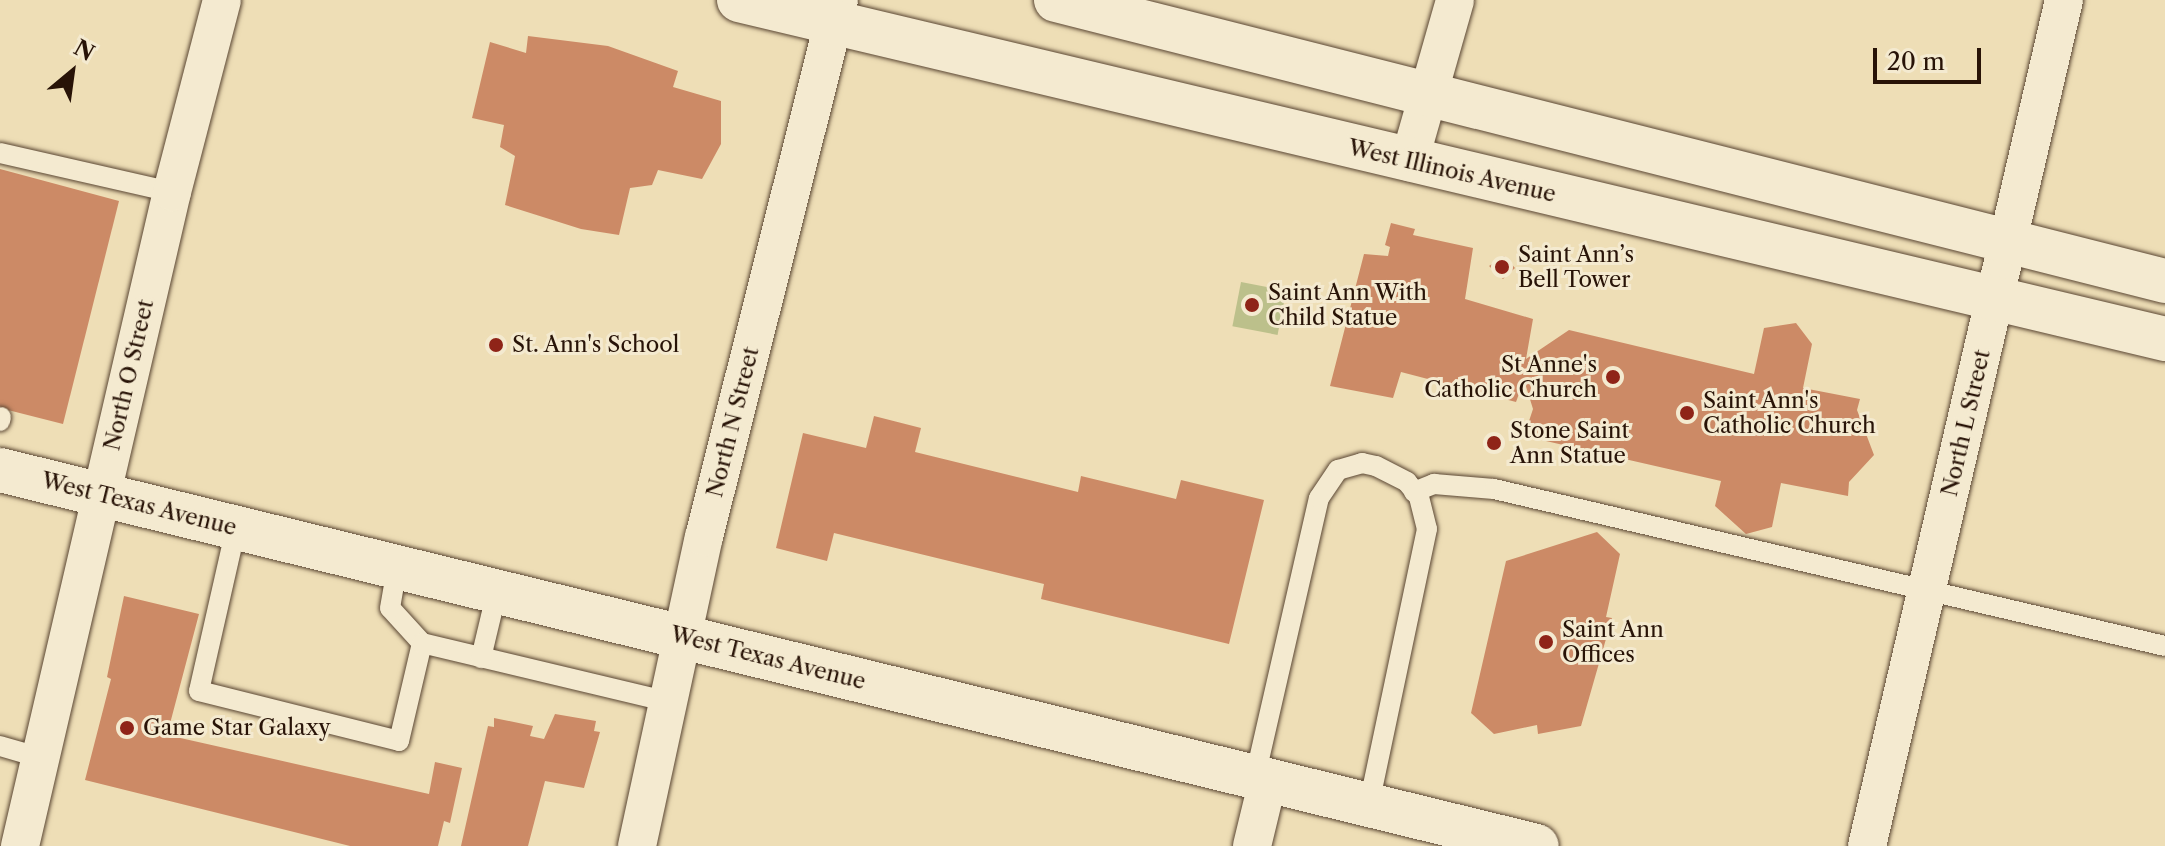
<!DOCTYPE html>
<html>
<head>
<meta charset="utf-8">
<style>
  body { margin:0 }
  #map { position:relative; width:2165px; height:846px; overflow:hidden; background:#eedeb6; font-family:"Libre Caslon Text",serif }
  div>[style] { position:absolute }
  .green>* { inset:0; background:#bcc08b; transform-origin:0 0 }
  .building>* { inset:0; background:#cc8a66 }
  .roads { filter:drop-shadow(0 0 2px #5a4633) drop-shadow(0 0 2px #5a4633) }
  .service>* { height:20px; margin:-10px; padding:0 10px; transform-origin:10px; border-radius:10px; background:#f4ead0 }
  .minor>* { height:38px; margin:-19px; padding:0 19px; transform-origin:19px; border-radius:19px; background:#f4ead0 }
  .secondary>* { height:44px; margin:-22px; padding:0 22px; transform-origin:22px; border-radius:22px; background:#f4ead0 }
  .dots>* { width:22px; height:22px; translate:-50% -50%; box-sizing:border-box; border:4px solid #f4ead0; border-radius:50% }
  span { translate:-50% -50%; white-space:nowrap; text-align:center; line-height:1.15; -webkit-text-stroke:6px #f4ead0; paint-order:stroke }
  .street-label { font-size:22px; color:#281307 }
  .poi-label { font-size:22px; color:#281307 }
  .left { translate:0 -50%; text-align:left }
  .right { translate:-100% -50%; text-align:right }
  .north { position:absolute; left:32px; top:32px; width:80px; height:80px; -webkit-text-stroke:6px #f4ead0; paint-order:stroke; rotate:29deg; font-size:22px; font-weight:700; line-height:32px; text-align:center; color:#281307 }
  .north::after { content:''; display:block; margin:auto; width:28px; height:36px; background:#281307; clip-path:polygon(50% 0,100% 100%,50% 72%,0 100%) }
  .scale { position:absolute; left:1873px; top:48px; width:108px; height:36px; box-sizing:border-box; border:4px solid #281307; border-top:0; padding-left:10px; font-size:24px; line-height:28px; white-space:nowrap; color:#281307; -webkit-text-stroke:6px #f4ead0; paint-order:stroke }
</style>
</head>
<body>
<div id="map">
  <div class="green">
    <div style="left:1241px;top:282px;width:46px;height:45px;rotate:11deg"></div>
  </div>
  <div class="building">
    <div style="clip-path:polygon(528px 36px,608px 46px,678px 71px,673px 87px,721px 101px,721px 144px,702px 179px,658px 170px,652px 185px,630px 188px,619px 235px,581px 229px,505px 205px,515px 156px,500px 147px,504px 125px,472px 118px,490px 42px,526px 53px)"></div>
    <div style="clip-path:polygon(0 169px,119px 201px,63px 424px,0 408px)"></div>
    <div style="clip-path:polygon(1391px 223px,1415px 229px,1413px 235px,1473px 248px,1465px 299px,1533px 319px,1526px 359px,1569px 330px,1754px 374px,1764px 328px,1796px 323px,1812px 344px,1803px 388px,1860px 399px,1857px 410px,1874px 455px,1849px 482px,1848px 496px,1781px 483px,1772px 527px,1746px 534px,1715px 506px,1721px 481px,1524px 436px,1533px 409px,1524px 380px,1516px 402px,1401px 372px,1393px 398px,1330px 386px,1364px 254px,1388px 256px,1390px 247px,1385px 245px)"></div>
    <div style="clip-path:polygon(1504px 256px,1515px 268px,1503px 279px,1489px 266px)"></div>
    <div style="clip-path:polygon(874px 416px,921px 428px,915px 452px,1078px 492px,1081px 476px,1176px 499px,1181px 480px,1264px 500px,1229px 644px,1041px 599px,1044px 584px,834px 533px,827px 561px,776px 548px,803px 433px,866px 448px)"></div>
    <div style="clip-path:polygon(1597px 532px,1620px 554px,1606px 617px,1612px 618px,1581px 726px,1538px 734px,1537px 725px,1494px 734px,1471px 713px,1506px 561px)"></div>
    <div style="clip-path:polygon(124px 596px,199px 614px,167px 735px,429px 794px,435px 762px,462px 768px,450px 823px,444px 821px,438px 846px,350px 846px,85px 780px,111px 679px,107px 677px)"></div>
    <div style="clip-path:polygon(555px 714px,596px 721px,594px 731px,600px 732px,584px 788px,545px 781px,528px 846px,461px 846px,488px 726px,494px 727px,494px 718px,533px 726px,530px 736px,544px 739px)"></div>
  </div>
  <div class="roads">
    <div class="service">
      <div style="left:0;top:153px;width:176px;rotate:12.8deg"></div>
      <div style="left:0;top:421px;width:4px;rotate:-76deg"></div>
      <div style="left:1414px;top:492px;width:22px;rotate:-22deg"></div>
      <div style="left:1434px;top:484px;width:60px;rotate:4.8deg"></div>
      <div style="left:1494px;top:489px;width:689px;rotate:13.17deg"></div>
      <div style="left:236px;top:528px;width:167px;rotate:102.8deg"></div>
      <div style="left:199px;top:691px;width:206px;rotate:14deg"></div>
      <div style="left:399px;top:741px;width:101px;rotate:-76.8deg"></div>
      <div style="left:422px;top:643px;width:47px;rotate:-132.4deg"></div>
      <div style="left:390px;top:608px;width:41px;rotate:-80.1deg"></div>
      <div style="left:422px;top:643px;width:255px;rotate:13.4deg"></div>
      <div style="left:481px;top:658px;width:69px;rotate:-76.6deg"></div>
      <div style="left:0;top:746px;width:40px;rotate:16deg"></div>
      <div style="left:1255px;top:777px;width:286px;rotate:-77.1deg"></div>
      <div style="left:1319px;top:498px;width:34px;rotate:-56deg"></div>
      <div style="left:1338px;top:470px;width:25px;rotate:-16deg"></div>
      <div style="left:1362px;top:463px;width:14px;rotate:12deg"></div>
      <div style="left:1376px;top:466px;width:35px;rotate:27deg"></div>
      <div style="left:1407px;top:482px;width:19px;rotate:51deg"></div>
      <div style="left:1419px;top:497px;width:33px;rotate:76deg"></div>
      <div style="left:1427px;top:529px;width:282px;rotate:101.9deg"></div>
    </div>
    <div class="minor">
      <div style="left:1409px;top:162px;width:168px;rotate:-74.1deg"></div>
      <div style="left:20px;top:846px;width:671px;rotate:-76.92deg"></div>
      <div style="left:172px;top:192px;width:198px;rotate:-75.4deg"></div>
      <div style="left:637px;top:846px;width:316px;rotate:-77.8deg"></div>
      <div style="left:704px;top:537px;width:554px;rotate:-75.89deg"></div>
      <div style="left:1252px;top:846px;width:68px;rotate:-76.4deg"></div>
      <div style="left:1867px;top:846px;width:869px;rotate:-76.89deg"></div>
    </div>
    <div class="secondary">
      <div style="left:739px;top:0;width:1466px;rotate:13.37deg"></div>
      <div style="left:1056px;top:0;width:1144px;rotate:14.22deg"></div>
      <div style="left:0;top:470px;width:1582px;rotate:13.75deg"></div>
    </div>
  </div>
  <div class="dots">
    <div style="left:1502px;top:267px;background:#8f2418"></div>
    <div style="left:1252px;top:305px;background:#8f2418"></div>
    <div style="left:496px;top:345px;background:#8f2418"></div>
    <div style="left:1613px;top:377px;background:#8f2418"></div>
    <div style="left:1687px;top:413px;background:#8f2418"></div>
    <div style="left:1494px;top:443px;background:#8f2418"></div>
    <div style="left:1546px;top:642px;background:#8f2418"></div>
    <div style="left:127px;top:728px;background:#8f2418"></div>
  </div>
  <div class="street-label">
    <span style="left:1452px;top:171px;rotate:13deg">West Illinois Avenue</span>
    <span style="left:129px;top:375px;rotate:-77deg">North O Street</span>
    <span style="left:733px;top:422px;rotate:-76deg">North N Street</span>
    <span style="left:1966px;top:423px;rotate:-77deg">North L Street</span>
    <span style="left:139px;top:504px;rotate:14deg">West Texas Avenue</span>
    <span style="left:768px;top:658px;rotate:14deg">West Texas Avenue</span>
  </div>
  <div class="poi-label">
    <span class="left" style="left:1518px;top:267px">Saint Ann’s<br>Bell Tower</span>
    <span class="left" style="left:1268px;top:305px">Saint Ann With<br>Child Statue</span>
    <span class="left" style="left:512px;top:345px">St. Ann's School</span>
    <span class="right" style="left:1597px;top:377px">St Anne's<br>Catholic Church</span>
    <span class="left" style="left:1703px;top:413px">Saint Ann's<br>Catholic Church</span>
    <span class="left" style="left:1510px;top:443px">Stone Saint<br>Ann Statue</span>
    <span class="left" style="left:1562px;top:642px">Saint Ann<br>Offices</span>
    <span class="left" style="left:143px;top:728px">Game Star Galaxy</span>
  </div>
  <div class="north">N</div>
  <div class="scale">20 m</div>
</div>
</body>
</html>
